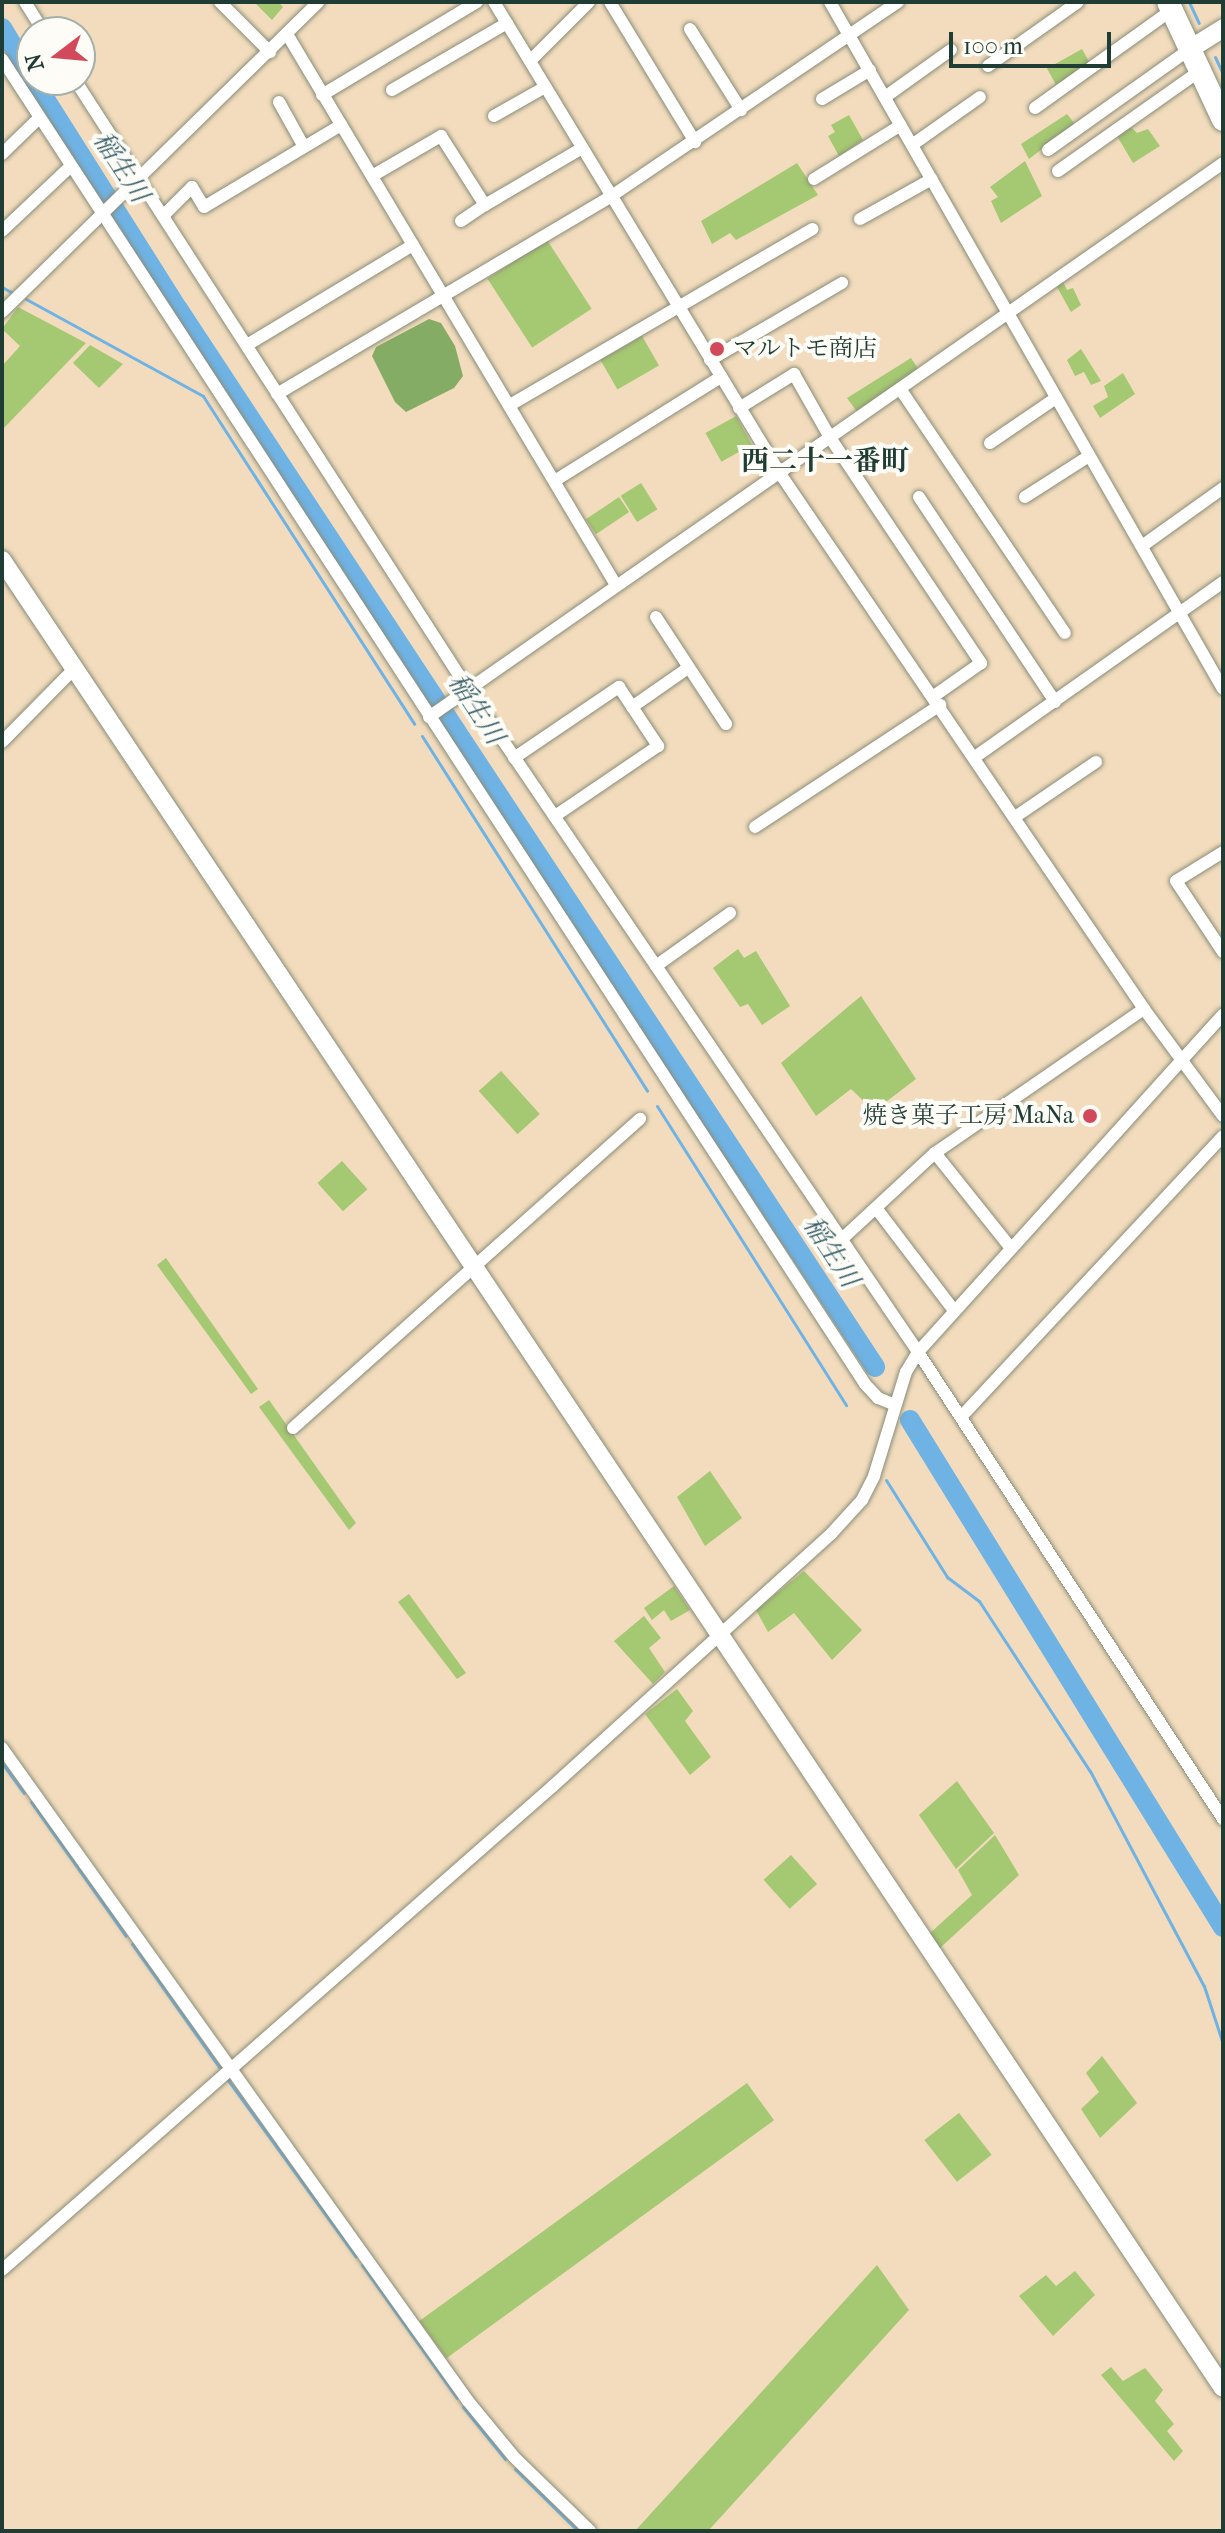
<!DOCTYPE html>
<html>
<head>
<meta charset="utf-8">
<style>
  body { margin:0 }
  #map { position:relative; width:1225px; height:2533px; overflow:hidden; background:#f2dcbd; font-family:"IM FELL French Canon","Noto Serif JP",serif }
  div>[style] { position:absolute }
  .green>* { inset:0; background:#a5c872; transform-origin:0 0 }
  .forest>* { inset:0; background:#84ac64 }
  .stream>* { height:3px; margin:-1.5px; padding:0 1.5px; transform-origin:1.5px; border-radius:1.5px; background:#6fb2e4 }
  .river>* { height:20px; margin:-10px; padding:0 10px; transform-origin:10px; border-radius:10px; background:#6fb2e4 }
  .roads { filter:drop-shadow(0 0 2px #888c78) drop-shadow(0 0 2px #888c78) }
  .street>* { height:12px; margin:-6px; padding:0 6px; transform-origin:6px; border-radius:6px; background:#fff }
  .secondary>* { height:18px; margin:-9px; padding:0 9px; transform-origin:9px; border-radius:9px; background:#fff }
  .highway>* { height:22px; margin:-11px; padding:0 11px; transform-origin:11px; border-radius:11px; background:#fff }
  .dots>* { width:22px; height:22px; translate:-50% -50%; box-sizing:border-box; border:4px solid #fdfcf7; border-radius:50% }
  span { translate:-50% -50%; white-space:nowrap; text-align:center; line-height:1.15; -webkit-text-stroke:8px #fdfcf7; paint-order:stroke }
  .poi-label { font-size:24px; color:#1f3d34 }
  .left { translate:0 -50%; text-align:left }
  .right { translate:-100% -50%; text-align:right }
  .water-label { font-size:26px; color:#376069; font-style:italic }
  .quarter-label { font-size:28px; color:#1f3d34; font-weight:700 }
  .frame { position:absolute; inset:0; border:4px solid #1f3d34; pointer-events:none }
  .north { position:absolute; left:16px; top:16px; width:80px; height:80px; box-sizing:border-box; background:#fdfcf7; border:2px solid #a4b0a9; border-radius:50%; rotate:254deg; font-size:22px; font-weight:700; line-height:32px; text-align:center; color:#1f3d34 }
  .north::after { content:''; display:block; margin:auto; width:28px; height:36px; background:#d1495b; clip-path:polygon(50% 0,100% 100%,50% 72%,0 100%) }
  .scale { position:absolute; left:949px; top:32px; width:162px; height:36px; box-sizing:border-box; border:4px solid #1f3d34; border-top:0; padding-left:10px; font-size:24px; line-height:28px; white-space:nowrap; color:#1f3d34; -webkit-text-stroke:6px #fdfcf7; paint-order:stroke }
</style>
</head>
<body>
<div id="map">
  <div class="green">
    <div style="clip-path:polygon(254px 2px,278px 2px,283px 7px,272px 20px)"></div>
    <div style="left:1082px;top:49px;width:18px;height:40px;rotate:61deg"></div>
    <div style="clip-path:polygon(1067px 114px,1075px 124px,1029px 159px,1021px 144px)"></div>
    <div style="clip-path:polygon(849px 115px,863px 140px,839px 156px,828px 136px,835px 132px,831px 125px)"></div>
    <div style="clip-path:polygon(1131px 127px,1137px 133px,1148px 129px,1160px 146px,1133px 163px,1117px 136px)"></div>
    <div style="clip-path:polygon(1025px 161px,1042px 196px,1001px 223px,991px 201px,998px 197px,990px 187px)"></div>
    <div style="clip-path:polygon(797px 163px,818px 195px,736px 240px,730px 233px,712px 244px,701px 221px)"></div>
    <div style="left:547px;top:240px;width:82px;height:71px;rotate:57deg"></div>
    <div style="clip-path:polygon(1063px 282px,1067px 290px,1073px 288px,1081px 305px,1071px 312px,1057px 287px)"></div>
    <div style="clip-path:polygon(18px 307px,86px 343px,2px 430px,2px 366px,20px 346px,2px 329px)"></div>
    <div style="left:642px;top:336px;width:34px;height:48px;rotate:60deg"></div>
    <div style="clip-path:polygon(90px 345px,123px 364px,99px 388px,73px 363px)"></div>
    <div style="clip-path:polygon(1081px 349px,1101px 381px,1091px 385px,1084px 372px,1075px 376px,1067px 360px)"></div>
    <div style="clip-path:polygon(911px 358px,919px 370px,858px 413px,847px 398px)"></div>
    <div style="clip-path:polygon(1123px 373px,1135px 394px,1100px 418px,1093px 406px,1108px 397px,1104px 386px)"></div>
    <div style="left:736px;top:416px;width:33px;height:35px;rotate:61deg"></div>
    <div style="left:641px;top:483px;width:31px;height:24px;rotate:58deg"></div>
    <div style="left:619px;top:497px;width:18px;height:40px;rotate:56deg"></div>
    <div style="clip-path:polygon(738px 949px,744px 958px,756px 951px,790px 1006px,762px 1025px,748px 1004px,740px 1007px,713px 968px)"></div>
    <div style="clip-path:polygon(861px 996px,916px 1079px,874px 1111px,851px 1089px,816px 1116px,781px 1063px)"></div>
    <div style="left:501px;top:1071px;width:58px;height:30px;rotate:48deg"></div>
    <div style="left:342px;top:1161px;width:38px;height:33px;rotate:48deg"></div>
    <div style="clip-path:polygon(166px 1258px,258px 1389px,251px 1394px,157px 1265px)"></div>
    <div style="clip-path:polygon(269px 1400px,356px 1523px,349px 1530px,259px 1407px)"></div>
    <div style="clip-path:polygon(710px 1471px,742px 1518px,705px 1546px,677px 1497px)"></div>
    <div style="clip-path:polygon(804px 1571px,862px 1630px,832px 1660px,794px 1613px,768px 1632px,756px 1610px)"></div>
    <div style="clip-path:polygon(674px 1586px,690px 1610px,671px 1621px,664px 1610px,652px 1620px,644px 1608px)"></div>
    <div style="clip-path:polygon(409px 1594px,466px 1673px,457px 1679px,398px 1602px)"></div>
    <div style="clip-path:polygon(644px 1616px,661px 1638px,649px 1648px,665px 1672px,653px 1684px,614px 1641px)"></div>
    <div style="clip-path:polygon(677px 1689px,693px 1711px,685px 1721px,711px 1757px,690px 1775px,645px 1714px)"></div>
    <div style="clip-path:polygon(957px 1781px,994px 1833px,956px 1869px,919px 1815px)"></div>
    <div style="clip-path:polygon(995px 1835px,1019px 1875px,939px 1949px,929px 1934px,972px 1895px,958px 1870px)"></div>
    <div style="left:791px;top:1855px;width:39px;height:37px;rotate:48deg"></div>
    <div style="clip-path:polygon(1102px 2056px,1137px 2103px,1100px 2138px,1081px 2109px,1099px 2092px,1086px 2073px)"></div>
    <div style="left:747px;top:2083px;width:46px;height:405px;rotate:54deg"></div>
    <div style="left:959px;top:2113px;width:53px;height:44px;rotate:52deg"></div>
    <div style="clip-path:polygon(877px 2265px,909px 2310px,708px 2531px,635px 2531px)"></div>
    <div style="clip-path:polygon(1075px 2271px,1095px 2295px,1053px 2336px,1019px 2296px,1046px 2275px,1056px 2286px)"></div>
    <div style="clip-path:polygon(1111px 2367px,1123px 2381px,1145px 2368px,1163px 2390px,1155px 2401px,1174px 2424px,1167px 2431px,1183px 2451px,1174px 2461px,1101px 2375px)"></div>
  </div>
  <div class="forest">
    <div style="clip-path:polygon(429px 319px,441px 323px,455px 346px,463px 376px,454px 388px,406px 412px,395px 402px,372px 356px,376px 347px)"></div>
  </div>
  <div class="stream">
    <div style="left:1189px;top:2px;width:23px;rotate:65deg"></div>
    <div style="left:1215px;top:57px;width:19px;rotate:65deg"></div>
    <div style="left:2px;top:287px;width:10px;rotate:29deg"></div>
    <div style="left:26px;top:299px;width:202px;rotate:28.7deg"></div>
    <div style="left:203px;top:396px;width:390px;rotate:57.2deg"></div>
    <div style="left:422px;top:736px;width:420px;rotate:57.6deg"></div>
    <div style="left:657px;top:1106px;width:354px;rotate:57.7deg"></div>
    <div style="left:886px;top:1480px;width:115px;rotate:57.8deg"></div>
    <div style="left:947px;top:1577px;width:40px;rotate:37deg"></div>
    <div style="left:979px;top:1601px;width:203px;rotate:56.9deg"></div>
    <div style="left:1090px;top:1771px;width:243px;rotate:62.1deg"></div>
    <div style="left:1204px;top:1986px;width:61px;rotate:71.9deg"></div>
    <div style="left:2px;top:1763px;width:37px;rotate:54deg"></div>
    <div style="left:31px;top:1802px;width:164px;rotate:54.7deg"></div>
    <div style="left:132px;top:1944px;width:151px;rotate:54.7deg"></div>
    <div style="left:228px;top:2080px;width:218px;rotate:54.1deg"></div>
    <div style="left:362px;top:2265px;width:163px;rotate:54.5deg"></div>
    <div style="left:463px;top:2407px;width:67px;rotate:51.1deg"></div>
    <div style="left:515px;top:2469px;width:88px;rotate:44.5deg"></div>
  </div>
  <div class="river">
    <div style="left:2px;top:28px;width:58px;rotate:59deg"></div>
    <div style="left:33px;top:80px;width:271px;rotate:57.7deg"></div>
    <div style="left:178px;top:309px;width:1267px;rotate:56.62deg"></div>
    <div style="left:910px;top:1420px;width:596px;rotate:58.31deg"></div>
  </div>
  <div class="roads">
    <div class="street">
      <div style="left:25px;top:2px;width:36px;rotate:58deg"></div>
      <div style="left:220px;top:2px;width:71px;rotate:45deg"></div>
      <div style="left:494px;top:2px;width:553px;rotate:58.75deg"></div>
      <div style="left:781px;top:475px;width:646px;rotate:55.79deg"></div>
      <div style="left:1144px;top:1009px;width:133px;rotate:53.6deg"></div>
      <div style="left:610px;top:2px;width:164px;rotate:58.7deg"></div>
      <div style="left:830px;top:2px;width:791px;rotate:60.23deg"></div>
      <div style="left:690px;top:29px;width:96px;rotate:57.8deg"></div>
      <div style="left:287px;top:34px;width:642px;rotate:59.16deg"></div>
      <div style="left:2px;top:59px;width:1581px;rotate:56.92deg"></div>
      <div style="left:865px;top:1384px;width:19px;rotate:47deg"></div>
      <div style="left:878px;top:1398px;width:18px;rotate:22deg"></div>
      <div style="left:530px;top:61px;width:83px;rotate:-45deg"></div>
      <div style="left:988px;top:66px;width:110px;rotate:-35.4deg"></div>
      <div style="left:75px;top:80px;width:725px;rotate:57.17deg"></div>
      <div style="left:468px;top:689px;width:801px;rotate:55.83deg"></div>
      <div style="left:918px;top:1352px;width:558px;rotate:56.85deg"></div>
      <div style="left:392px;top:90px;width:133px;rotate:-30.2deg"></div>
      <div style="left:322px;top:95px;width:181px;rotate:-31deg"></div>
      <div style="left:885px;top:97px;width:81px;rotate:-35.5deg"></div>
      <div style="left:822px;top:99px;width:56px;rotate:-31.1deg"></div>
      <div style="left:279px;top:102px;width:51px;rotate:60.9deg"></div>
      <div style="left:1035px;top:108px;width:168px;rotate:-35.6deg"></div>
      <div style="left:494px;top:116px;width:59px;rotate:-29.6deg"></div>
      <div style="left:912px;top:145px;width:83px;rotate:-35.2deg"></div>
      <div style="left:1048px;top:150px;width:174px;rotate:-35.4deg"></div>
      <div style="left:2px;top:154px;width:52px;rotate:-44.2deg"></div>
      <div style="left:1058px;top:171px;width:174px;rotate:-35.2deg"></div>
      <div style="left:372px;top:176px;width:80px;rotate:-30.1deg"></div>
      <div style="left:441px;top:136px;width:82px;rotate:57.5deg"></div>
      <div style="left:485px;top:205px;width:113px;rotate:-30.4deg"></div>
      <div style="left:814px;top:179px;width:102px;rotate:-31.8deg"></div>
      <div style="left:163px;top:216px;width:41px;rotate:-45deg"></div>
      <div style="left:192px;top:187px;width:23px;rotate:59deg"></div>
      <div style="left:204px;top:207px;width:160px;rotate:-30.9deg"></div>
      <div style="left:860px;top:219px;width:82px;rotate:-29.1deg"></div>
      <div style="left:461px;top:221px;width:29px;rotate:-34deg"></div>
      <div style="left:2px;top:231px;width:93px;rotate:-43.3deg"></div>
      <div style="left:2px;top:312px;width:443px;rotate:-44.4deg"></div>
      <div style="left:247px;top:345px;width:194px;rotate:-31.1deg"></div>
      <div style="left:710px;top:360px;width:153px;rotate:-30.3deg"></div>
      <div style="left:901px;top:390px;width:293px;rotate:56deg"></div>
      <div style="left:277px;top:394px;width:387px;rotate:-30.6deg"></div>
      <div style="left:610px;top:197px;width:348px;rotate:-34.1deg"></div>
      <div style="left:510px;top:405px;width:350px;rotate:-30.2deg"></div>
      <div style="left:739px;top:408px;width:65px;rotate:-31.7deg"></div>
      <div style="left:794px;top:374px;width:75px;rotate:60.4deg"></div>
      <div style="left:831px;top:439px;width:270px;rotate:56.2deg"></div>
      <div style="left:981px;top:663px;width:57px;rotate:144.9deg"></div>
      <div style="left:990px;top:443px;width:80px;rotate:-34.3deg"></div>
      <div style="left:556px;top:480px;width:195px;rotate:-32deg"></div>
      <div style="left:919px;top:497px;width:246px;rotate:56.4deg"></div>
      <div style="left:1025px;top:497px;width:76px;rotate:-32.6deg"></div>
      <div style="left:1142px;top:546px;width:100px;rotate:-35.6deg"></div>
      <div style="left:656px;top:617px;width:128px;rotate:56.8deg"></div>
      <div style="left:632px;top:707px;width:68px;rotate:-34.9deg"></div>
      <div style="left:429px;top:717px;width:968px;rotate:-34.9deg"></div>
      <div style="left:2px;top:742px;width:103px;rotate:-45.4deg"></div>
      <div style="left:975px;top:757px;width:304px;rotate:-35.2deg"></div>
      <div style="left:514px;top:758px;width:127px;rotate:-34.1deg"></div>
      <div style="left:619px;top:687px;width:71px;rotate:56.5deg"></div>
      <div style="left:658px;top:746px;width:125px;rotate:145.8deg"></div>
      <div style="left:1015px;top:817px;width:98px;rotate:-34.2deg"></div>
      <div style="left:755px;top:827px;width:222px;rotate:-33.4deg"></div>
      <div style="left:1223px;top:852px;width:55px;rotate:148.3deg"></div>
      <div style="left:1176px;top:881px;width:85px;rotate:56.5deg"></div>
      <div style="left:656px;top:966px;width:91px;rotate:-35.6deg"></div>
      <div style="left:935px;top:1153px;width:120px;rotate:51.4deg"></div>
      <div style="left:876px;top:1208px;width:127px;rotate:52.7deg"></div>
      <div style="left:842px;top:1239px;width:127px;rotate:-42.8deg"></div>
      <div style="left:935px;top:1153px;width:254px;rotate:-34.6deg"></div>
      <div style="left:961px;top:1417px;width:384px;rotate:-47deg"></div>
      <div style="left:293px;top:1428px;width:465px;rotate:-41.7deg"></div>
      <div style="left:2px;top:1748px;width:802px;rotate:54.49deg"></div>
      <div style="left:468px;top:2401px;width:72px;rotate:50.6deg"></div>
      <div style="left:514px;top:2457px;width:106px;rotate:44.2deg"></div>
      <div style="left:2px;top:2270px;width:733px;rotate:-41.3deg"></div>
      <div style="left:553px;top:1786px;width:375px;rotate:-42.2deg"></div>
      <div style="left:831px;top:1534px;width:46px;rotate:-47.6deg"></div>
      <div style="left:862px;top:1500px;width:27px;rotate:-63deg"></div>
      <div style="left:874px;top:1476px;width:109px;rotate:-72.9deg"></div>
      <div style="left:906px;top:1372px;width:23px;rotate:-59deg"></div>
      <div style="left:918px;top:1352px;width:455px;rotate:-47.9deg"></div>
    </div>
    <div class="secondary">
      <div style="left:1190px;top:49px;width:39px;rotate:-32deg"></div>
      <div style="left:2px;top:560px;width:2198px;rotate:56.26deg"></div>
    </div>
    <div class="highway">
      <div style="left:1168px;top:2px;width:130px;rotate:65deg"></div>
    </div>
  </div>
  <div class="dots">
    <div style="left:717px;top:349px;background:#d1495b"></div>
    <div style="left:1090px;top:1116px;background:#d1495b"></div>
  </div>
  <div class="poi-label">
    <span class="left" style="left:733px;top:349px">マルトモ商店</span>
    <span class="right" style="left:1074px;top:1116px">焼き菓子工房 MaNa</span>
  </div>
  <div class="water-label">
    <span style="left:121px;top:167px;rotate:57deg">稲生川</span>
    <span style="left:476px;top:709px;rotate:57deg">稲生川</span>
    <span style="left:831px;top:1252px;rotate:57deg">稲生川</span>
  </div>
  <div class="quarter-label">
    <span style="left:825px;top:461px">西二十一番町</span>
  </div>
  <div class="frame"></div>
  <div class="north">N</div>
  <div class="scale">100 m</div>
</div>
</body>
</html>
